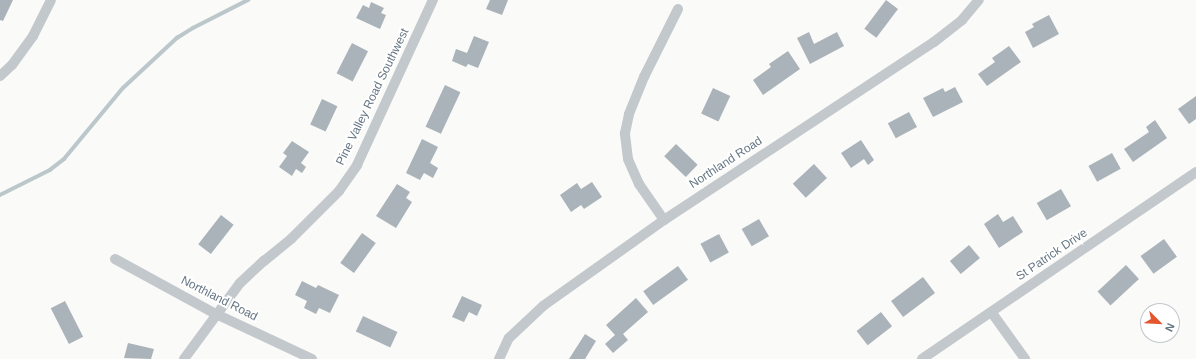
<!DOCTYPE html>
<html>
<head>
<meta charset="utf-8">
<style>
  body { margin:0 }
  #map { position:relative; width:1196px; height:359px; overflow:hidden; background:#fafaf8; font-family:Helvetica,sans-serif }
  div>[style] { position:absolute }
  .stream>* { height:3.5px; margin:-1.75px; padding:0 1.75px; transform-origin:1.75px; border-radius:1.75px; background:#bbc7cb }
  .building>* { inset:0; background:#aab3b9; transform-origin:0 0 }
  .minor>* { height:10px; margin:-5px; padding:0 5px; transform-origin:5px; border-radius:5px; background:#c3c8cc }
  span { translate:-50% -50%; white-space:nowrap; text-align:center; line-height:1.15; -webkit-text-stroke:4px #fff; paint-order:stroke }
  .street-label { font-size:12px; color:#657683 }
  .north { position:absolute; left:1140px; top:303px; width:40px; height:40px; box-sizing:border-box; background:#fff; border:1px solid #c1c8cd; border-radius:50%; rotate:114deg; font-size:11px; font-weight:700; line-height:16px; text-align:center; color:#657683 }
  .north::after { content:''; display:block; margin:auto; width:14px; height:18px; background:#e4572e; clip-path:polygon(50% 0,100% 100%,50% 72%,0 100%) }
</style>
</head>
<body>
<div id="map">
  <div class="stream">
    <div style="left:0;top:195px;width:56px;rotate:-26.6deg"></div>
    <div style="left:50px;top:170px;width:18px;rotate:-38deg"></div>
    <div style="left:64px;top:159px;width:92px;rotate:-50.3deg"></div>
    <div style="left:123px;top:88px;width:74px;rotate:-42.8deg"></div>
    <div style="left:177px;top:38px;width:19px;rotate:-32deg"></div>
    <div style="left:193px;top:28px;width:62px;rotate:-27deg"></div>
  </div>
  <div class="building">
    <div style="clip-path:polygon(0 0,13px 0,3px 21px,0 20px)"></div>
    <div style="clip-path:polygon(490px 0,508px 0,502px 15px,486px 9px)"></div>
    <div style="left:886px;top:0;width:15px;height:36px;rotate:37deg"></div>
    <div style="clip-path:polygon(371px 2px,384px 8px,381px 13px,386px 15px,380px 29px,356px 18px,363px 5px,369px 8px)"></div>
    <div style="clip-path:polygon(1049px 15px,1059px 34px,1033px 48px,1025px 32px,1034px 27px,1032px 24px)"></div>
    <div style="clip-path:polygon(809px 32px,814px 44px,837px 32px,844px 46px,810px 64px,797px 38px)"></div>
    <div style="clip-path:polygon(474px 36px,489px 42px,478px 68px,468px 64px,466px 67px,452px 61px,456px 49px,467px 53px)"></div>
    <div style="left:352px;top:43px;width:18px;height:34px;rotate:27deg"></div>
    <div style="clip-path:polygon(1009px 46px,1021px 62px,987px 86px,978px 74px,995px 62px,992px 58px)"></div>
    <div style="clip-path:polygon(788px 51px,800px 69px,763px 95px,753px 80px,771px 67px,769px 64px)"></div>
    <div style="left:445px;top:85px;width:17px;height:46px;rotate:25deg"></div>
    <div style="clip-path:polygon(955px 87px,963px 102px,933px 117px,923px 98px,943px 88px,945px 92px)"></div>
    <div style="left:713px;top:88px;width:19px;height:28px;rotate:25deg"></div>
    <div style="clip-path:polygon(1196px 96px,1196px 119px,1189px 124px,1178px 109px)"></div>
    <div style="left:322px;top:99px;width:17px;height:28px;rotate:25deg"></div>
    <div style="left:909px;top:112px;width:17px;height:24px;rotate:62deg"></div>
    <div style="clip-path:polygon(1155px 120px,1167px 138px,1133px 162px,1124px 149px,1149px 132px,1146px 127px)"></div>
    <div style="clip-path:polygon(422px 139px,438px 147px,430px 163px,438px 168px,433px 178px,424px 173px,420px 180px,406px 173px)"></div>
    <div style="clip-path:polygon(861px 140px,874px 160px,868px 165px,864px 159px,851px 168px,841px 153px)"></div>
    <div style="clip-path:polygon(292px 141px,309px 152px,301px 163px,306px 167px,302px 173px,296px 169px,292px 176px,279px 167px,287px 156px,283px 153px)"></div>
    <div style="left:676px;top:144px;width:30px;height:17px;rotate:44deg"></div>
    <div style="left:1112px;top:153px;width:18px;height:27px;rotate:61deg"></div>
    <div style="left:814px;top:164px;width:19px;height:29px;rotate:47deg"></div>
    <div style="clip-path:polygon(592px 182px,602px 197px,584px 209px,581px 205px,571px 212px,560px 195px,577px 183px,581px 189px)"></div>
    <div style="clip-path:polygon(397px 184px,410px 192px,406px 198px,412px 202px,396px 228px,376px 216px)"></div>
    <div style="left:1061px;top:189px;width:20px;height:28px;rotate:60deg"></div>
    <div style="clip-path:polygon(998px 214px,1003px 222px,1013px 216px,1023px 232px,999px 248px,984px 224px)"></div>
    <div style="left:221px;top:215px;width:16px;height:37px;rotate:38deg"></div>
    <div style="left:759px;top:219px;width:20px;height:20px;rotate:60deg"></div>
    <div style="left:362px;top:233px;width:17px;height:37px;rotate:36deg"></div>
    <div style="left:719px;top:234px;width:21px;height:21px;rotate:62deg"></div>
    <div style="left:1164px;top:239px;width:22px;height:29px;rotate:54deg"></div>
    <div style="left:969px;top:245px;width:17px;height:25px;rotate:50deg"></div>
    <div style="left:1126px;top:265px;width:19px;height:39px;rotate:47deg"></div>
    <div style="left:678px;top:266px;width:17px;height:43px;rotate:54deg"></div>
    <div style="left:923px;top:277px;width:20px;height:40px;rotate:53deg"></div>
    <div style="clip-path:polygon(302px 281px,316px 288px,318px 285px,339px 295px,330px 313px,319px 308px,316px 314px,304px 308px,307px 301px,295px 295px)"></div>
    <div style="clip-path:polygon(462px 296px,482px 305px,477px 316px,469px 312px,464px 322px,452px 317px)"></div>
    <div style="clip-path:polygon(636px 298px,648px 312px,623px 334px,628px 340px,613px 353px,605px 344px,615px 335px,606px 325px)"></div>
    <div style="left:65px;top:301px;width:40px;height:16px;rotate:63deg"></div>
    <div style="left:881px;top:312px;width:18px;height:31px;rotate:52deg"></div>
    <div style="left:363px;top:316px;width:38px;height:17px;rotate:25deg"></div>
    <div style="clip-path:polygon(585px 334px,596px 341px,585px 359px,569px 359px)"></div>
    <div style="clip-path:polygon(128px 343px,154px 349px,151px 359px,124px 358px)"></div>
  </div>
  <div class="minor">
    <div style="left:0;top:76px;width:16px;rotate:-43deg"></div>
    <div style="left:12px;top:65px;width:36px;rotate:-54deg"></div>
    <div style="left:33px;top:36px;width:40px;rotate:-63.4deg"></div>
    <div style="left:664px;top:220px;width:44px;rotate:-124.8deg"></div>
    <div style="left:639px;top:184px;width:27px;rotate:-114deg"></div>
    <div style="left:628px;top:159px;width:26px;rotate:-97deg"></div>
    <div style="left:625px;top:133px;width:19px;rotate:-78deg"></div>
    <div style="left:629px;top:114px;width:40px;rotate:-68deg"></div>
    <div style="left:644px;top:77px;width:76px;rotate:-63.4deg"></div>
    <div style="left:115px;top:259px;width:115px;rotate:28.6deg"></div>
    <div style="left:216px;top:314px;width:106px;rotate:25.1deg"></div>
    <div style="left:992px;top:313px;width:57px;rotate:54.3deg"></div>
    <div style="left:184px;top:359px;width:94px;rotate:-53.6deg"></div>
    <div style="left:240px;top:283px;width:33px;rotate:-43deg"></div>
    <div style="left:264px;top:261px;width:35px;rotate:-39deg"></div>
    <div style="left:291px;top:239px;width:68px;rotate:-45deg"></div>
    <div style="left:339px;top:191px;width:32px;rotate:-55deg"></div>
    <div style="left:357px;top:165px;width:182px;rotate:-65.3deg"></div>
    <div style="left:499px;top:359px;width:23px;rotate:-65deg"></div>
    <div style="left:509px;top:338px;width:47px;rotate:-43.3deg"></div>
    <div style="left:543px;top:306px;width:148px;rotate:-35.4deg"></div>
    <div style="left:664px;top:220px;width:323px;rotate:-33.4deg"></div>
    <div style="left:934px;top:42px;width:36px;rotate:-38deg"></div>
    <div style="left:962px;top:20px;width:26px;rotate:-50deg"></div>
    <div style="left:922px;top:359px;width:332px;rotate:-34.3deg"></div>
  </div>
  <div class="street-label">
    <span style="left:373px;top:97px;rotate:-64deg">Pine Valley Road Southwest</span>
    <span style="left:726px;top:163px;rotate:-33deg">Northland Road</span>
    <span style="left:1052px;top:255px;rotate:-34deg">St Patrick Drive</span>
    <span style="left:219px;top:299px;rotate:27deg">Northland Road</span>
  </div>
  <div class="north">N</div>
</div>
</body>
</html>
